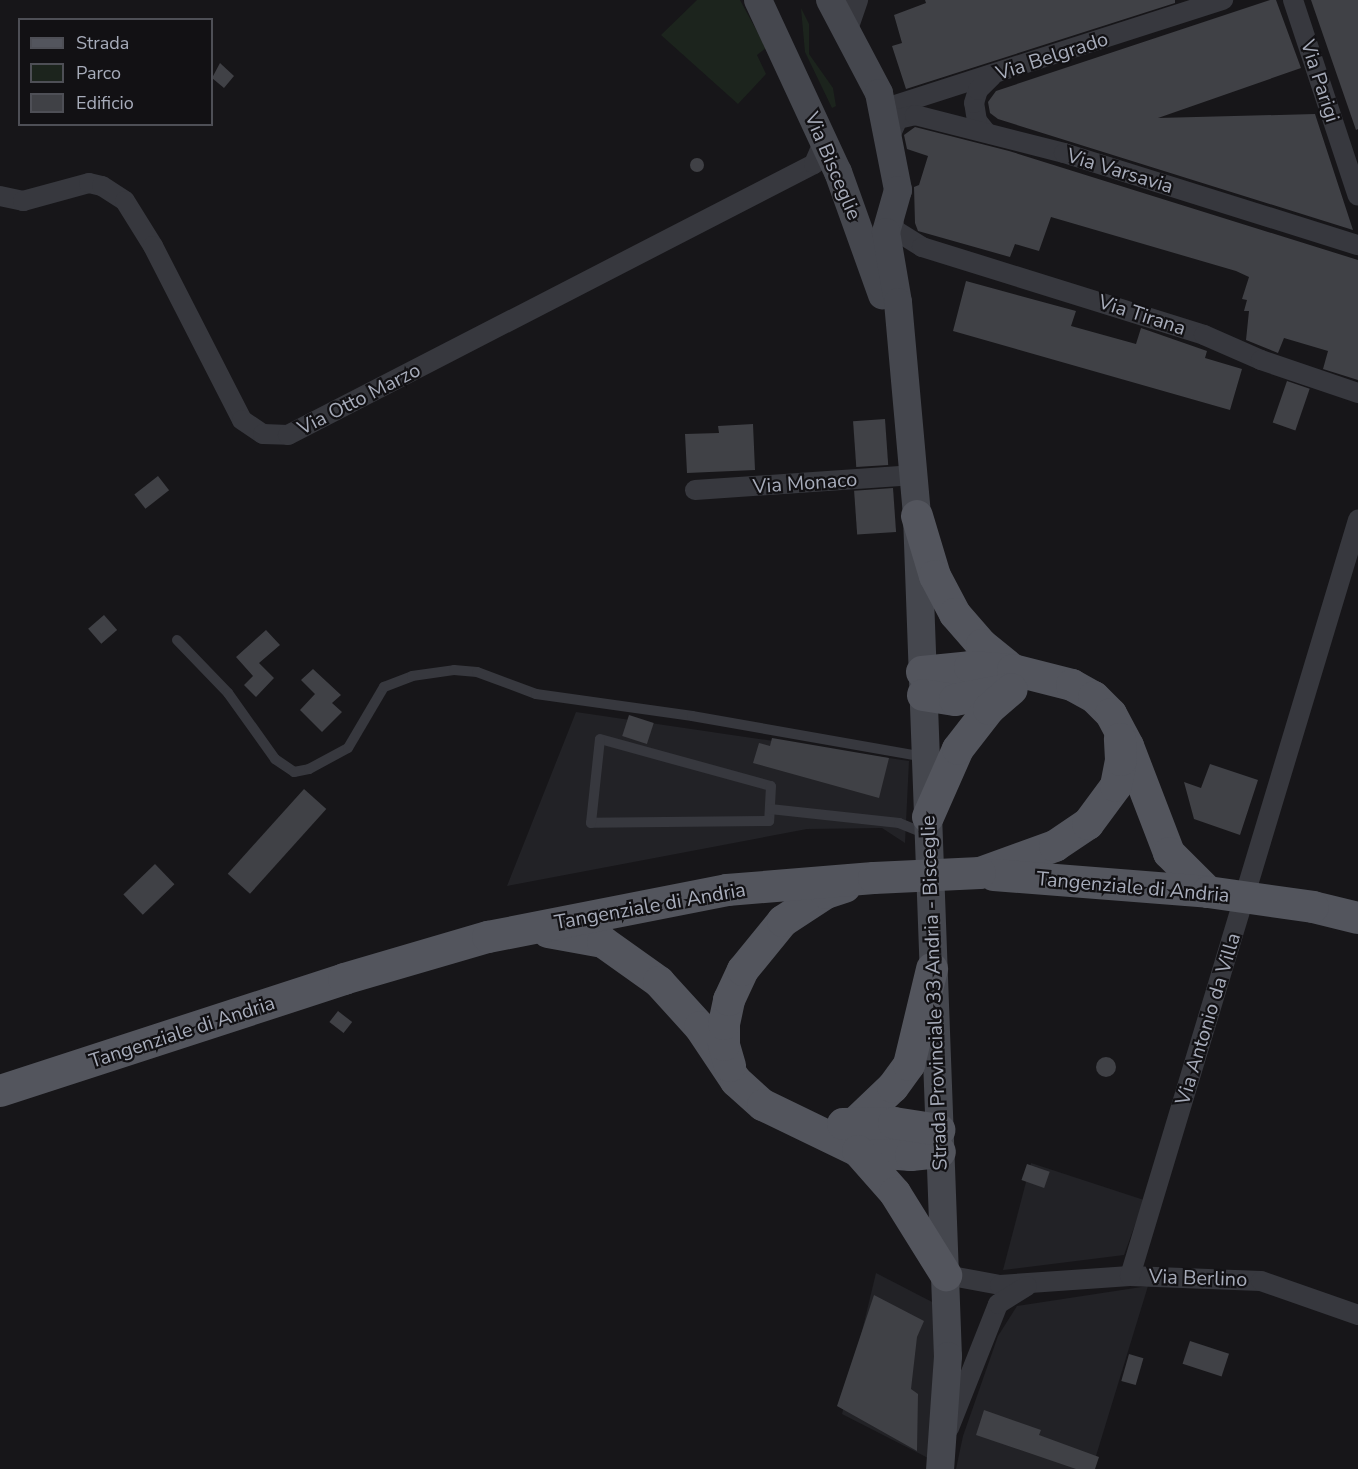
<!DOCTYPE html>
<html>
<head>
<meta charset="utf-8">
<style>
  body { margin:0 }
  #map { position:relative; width:1358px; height:1469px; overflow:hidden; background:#171619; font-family:"Nunito Sans",sans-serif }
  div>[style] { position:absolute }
  .built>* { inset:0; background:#222226 }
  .green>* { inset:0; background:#1c241d }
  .building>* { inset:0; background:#404146; transform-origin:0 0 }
  .round { border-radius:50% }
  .service>* { height:10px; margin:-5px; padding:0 5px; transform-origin:5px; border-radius:5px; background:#37383e }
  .minor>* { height:20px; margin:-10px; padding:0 10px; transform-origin:10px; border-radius:10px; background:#37383e }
  .tertiary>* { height:26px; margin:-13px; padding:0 13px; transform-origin:13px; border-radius:13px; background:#37383e }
  .secondary>* { height:28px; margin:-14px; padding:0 14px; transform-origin:14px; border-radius:14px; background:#45474e }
  .primary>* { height:32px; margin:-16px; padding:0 16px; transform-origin:16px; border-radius:16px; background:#53555d }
  .primary-bridge>* { height:32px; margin:-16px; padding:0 16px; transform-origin:16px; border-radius:16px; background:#53555d }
  span { translate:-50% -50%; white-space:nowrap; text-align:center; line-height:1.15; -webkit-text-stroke:4.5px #121114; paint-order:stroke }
  .street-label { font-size:20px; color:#a7acba }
  .legend { position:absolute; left:18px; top:18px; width:195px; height:108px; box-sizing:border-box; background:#121114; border:2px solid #4e4f56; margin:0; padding:8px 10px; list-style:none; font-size:18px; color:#a7acba }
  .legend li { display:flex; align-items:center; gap:12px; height:30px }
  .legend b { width:30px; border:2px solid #4e4f56 }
</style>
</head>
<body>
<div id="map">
  <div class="built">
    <div style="clip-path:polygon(576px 712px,909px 761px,905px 843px,882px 828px,807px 829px,507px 886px)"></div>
    <div style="clip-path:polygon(1031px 1163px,1144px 1200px,1124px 1255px,1003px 1270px)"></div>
    <div style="clip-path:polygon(876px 1273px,936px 1304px,930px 1459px,842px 1414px)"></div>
    <div style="clip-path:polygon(1148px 1286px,1092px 1469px,956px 1469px,963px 1436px,998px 1336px,1017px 1306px)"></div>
  </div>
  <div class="green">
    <div style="clip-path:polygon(697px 0,740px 0,766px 48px,757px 55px,766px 74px,738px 104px,661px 35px)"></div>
    <div style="clip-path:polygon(801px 8px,809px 24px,809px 54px,833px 88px,836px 106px,832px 108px,805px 52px)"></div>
  </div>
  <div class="building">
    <div style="clip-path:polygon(925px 0,1175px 0,1175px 3px,906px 89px,892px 46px,902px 43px,894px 15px,926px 3px)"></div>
    <div style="clip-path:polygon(1270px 0,1276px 0,1301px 68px,1158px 118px,1315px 114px,1353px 230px,998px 119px,990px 113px,988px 102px,996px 91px)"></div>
    <div style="clip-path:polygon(1311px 0,1358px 0,1358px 129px,1356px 130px)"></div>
    <div style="clip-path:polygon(220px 63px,234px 76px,224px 88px,212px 78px)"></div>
    <div style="clip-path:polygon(915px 127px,1009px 151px,1358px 260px,1358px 380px,1323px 369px,1328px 351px,1284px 338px,1278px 353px,1246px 340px,1249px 311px,1244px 311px,1247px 300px,1242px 299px,1249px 277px,1236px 271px,1051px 217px,1039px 251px,1015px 244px,1010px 257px,918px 231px,915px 223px,914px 187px,919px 185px,928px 156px,907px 149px,904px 135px)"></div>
    <div class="round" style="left:690px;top:158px;width:14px;height:14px"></div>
    <div style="clip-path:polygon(966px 281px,1076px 311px,1071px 326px,1136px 344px,1141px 328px,1207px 351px,1205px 358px,1242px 369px,1230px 410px,953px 331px)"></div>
    <div style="left:1287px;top:381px;width:24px;height:44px;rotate:19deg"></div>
    <div style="left:885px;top:419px;width:46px;height:32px;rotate:86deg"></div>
    <div style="clip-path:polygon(753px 424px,755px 470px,687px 473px,685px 434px,719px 433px,718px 426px)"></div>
    <div style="left:158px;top:476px;width:18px;height:30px;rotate:52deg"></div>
    <div style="left:893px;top:488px;width:44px;height:39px;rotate:86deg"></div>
    <div style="left:104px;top:615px;width:20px;height:21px;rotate:49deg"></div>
    <div style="clip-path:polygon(266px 630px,280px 645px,259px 663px,274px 678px,256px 697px,244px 685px,253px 676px,236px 657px)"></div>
    <div style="clip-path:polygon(313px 669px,341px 695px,332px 703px,342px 712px,322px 732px,300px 710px,315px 694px,301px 680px)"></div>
    <div style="left:629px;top:715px;width:26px;height:22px;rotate:18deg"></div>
    <div style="clip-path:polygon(772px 738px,889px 758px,879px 798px,753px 763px,759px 743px,770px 746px)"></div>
    <div style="clip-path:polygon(1210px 764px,1258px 780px,1240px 835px,1194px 819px,1184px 782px,1201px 788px)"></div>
    <div style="left:304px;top:789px;width:30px;height:114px;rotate:42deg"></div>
    <div style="left:155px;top:864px;width:28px;height:44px;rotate:46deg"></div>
    <div style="left:338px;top:1011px;width:18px;height:14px;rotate:38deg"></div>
    <div class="round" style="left:1096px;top:1057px;width:20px;height:20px"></div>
    <div style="left:1027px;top:1164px;width:24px;height:17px;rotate:19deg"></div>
    <div style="clip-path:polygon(874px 1295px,924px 1321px,917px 1337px,911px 1389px,918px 1394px,917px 1451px,837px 1406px)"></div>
    <div style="left:1190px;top:1341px;width:41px;height:24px;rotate:18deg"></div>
    <div style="left:1129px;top:1354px;width:15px;height:28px;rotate:16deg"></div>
    <div style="clip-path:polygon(984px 1410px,1041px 1430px,1039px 1435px,1099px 1457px,1095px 1469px,1076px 1469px,976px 1435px)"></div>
  </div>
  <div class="service">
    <div style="left:177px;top:640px;width:74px;rotate:46.1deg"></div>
    <div style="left:228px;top:693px;width:81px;rotate:54.5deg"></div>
    <div style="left:275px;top:759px;width:23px;rotate:34deg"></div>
    <div style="left:294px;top:772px;width:15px;rotate:-11deg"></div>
    <div style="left:309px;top:769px;width:44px;rotate:-28.3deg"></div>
    <div style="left:348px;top:748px;width:71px;rotate:-59.5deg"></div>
    <div style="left:384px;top:687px;width:30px;rotate:-21deg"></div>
    <div style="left:412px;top:676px;width:42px;rotate:-8.1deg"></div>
    <div style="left:454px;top:670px;width:23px;rotate:5deg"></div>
    <div style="left:477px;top:672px;width:63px;rotate:20.4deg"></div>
    <div style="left:536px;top:694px;width:158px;rotate:8deg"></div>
    <div style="left:692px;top:716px;width:237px;rotate:10deg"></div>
    <div style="left:600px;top:739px;width:177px;rotate:15.4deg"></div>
    <div style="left:771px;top:786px;width:35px;rotate:93deg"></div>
    <div style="left:769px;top:821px;width:178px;rotate:179.4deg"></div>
    <div style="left:591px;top:823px;width:84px;rotate:-83.9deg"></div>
    <div style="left:770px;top:809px;width:130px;rotate:6.2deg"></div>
    <div style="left:899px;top:823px;width:29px;rotate:22deg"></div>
  </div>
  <div class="minor">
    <div style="left:1293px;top:0;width:206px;rotate:71.7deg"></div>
    <div style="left:889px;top:107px;width:351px;rotate:-17.8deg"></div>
    <div style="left:986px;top:132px;width:14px;rotate:-129deg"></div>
    <div style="left:977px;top:121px;width:18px;rotate:-99deg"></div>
    <div style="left:974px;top:103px;width:14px;rotate:-73deg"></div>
    <div style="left:978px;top:90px;width:20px;rotate:-45deg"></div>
    <div style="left:890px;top:136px;width:19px;rotate:-65deg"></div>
    <div style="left:898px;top:119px;width:17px;rotate:-13deg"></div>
    <div style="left:915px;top:115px;width:154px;rotate:14.3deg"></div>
    <div style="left:1064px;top:153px;width:308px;rotate:17.4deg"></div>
    <div style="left:0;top:196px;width:24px;rotate:12deg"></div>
    <div style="left:23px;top:201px;width:68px;rotate:-15.3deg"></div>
    <div style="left:89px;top:183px;width:13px;rotate:13deg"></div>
    <div style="left:102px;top:186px;width:27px;rotate:33deg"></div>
    <div style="left:125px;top:201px;width:53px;rotate:58.1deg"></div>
    <div style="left:153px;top:246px;width:195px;rotate:62.9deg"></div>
    <div style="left:242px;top:420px;width:25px;rotate:34deg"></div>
    <div style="left:263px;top:434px;width:25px;rotate:2deg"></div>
    <div style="left:288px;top:435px;width:592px;rotate:-27.26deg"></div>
    <div style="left:814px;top:164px;width:26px;rotate:-67deg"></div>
    <div style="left:891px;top:212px;width:18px;rotate:77deg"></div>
    <div style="left:895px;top:230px;width:32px;rotate:32deg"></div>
    <div style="left:922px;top:247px;width:295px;rotate:17.3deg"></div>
    <div style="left:1204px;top:335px;width:62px;rotate:23.7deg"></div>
    <div style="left:1261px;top:360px;width:102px;rotate:18.8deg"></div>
    <div style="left:695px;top:490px;width:220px;rotate:-3.9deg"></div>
    <div style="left:946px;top:1275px;width:55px;rotate:10.5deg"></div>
    <div style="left:1000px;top:1285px;width:130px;rotate:-4deg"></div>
    <div style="left:1130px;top:1276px;width:131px;rotate:2.2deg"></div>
    <div style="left:1261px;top:1281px;width:103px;rotate:19.3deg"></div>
    <div style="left:1130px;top:1276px;width:790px;rotate:-73.22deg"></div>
    <div style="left:949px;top:1428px;width:133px;rotate:-68.4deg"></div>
    <div style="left:998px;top:1304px;width:34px;rotate:-32deg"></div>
  </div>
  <div class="tertiary">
    <div style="left:846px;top:26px;width:28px;rotate:-71deg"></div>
  </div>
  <div class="secondary">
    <div style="left:758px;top:0;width:190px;rotate:65.1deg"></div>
    <div style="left:838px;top:172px;width:131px;rotate:70.3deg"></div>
    <div style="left:830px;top:0;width:105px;rotate:62.2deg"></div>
    <div style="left:879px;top:93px;width:99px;rotate:78.9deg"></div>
    <div style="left:898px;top:190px;width:44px;rotate:105.9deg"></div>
    <div style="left:886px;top:232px;width:71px;rotate:80.3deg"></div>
    <div style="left:898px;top:302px;width:215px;rotate:84.9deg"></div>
    <div style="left:917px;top:516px;width:841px;rotate:87.89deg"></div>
    <div style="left:948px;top:1356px;width:113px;rotate:94deg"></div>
  </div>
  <div class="primary">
    <div style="left:917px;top:516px;width:63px;rotate:73.3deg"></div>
    <div style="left:935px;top:576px;width:43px;rotate:62.2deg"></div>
    <div style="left:955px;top:614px;width:41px;rotate:48.9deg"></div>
    <div style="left:982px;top:645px;width:40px;rotate:39deg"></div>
    <div style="left:922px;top:672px;width:48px;rotate:-5.9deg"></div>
    <div style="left:970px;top:667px;width:43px;rotate:4deg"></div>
    <div style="left:1013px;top:670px;width:61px;rotate:14.3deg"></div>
    <div style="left:1072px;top:685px;width:25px;rotate:29deg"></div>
    <div style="left:1094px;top:697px;width:24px;rotate:45deg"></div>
    <div style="left:1111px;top:714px;width:36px;rotate:62deg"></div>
    <div style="left:1128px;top:746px;width:115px;rotate:69deg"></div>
    <div style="left:1169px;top:853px;width:55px;rotate:45deg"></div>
    <div style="left:923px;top:695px;width:32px;rotate:9deg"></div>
    <div style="left:955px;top:700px;width:56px;rotate:-11.3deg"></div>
    <div style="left:928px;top:817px;width:74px;rotate:-66.2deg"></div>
    <div style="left:958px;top:749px;width:51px;rotate:-52.2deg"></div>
    <div style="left:989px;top:709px;width:30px;rotate:-41deg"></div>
    <div style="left:980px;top:873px;width:80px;rotate:-19.8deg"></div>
    <div style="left:1055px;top:846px;width:40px;rotate:-34deg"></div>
    <div style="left:1088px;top:824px;width:47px;rotate:-53.6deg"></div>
    <div style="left:1116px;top:786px;width:26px;rotate:-79deg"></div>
    <div style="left:1121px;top:760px;width:21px;rotate:-93deg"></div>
    <div style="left:994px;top:875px;width:215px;rotate:4.5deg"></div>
    <div style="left:1313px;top:907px;width:46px;rotate:13.7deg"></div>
    <div style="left:548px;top:932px;width:56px;rotate:10.3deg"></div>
    <div style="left:603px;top:942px;width:69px;rotate:35.5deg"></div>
    <div style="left:659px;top:982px;width:61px;rotate:47.7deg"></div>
    <div style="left:700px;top:1027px;width:65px;rotate:56.3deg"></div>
    <div style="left:736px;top:1081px;width:36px;rotate:42deg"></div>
    <div style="left:763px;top:1105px;width:106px;rotate:25.8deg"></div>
    <div style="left:858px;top:1151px;width:53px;rotate:4.3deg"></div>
    <div style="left:911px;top:1155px;width:29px;rotate:-6deg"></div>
    <div style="left:730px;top:1066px;width:22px;rotate:-106deg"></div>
    <div style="left:724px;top:1045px;width:21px;rotate:-90deg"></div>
    <div style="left:724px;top:1024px;width:25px;rotate:-78deg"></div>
    <div style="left:729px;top:1000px;width:33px;rotate:-65deg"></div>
    <div style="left:743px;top:970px;width:63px;rotate:-50.8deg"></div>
    <div style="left:783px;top:921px;width:51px;rotate:-33.1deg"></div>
    <div style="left:826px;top:893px;width:20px;rotate:-18deg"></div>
    <div style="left:0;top:1091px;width:362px;rotate:-18deg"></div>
    <div style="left:344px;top:979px;width:150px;rotate:-16.3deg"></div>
    <div style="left:488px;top:937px;width:244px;rotate:-11.1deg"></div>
    <div style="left:727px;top:890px;width:147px;rotate:-4.7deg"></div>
    <div style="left:855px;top:1123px;width:52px;rotate:-43.5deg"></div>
    <div style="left:893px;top:1087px;width:27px;rotate:-54deg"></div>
    <div style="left:909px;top:1065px;width:99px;rotate:-76.5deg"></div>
    <div style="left:843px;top:1124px;width:51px;rotate:-1.1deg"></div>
    <div style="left:894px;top:1123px;width:46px;rotate:8.8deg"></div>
    <div style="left:858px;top:1151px;width:56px;rotate:48.6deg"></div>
    <div style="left:895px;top:1193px;width:97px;rotate:58.1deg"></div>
  </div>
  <div class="primary-bridge">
    <div style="left:874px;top:878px;width:106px;rotate:-2.7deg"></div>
    <div style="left:1208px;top:892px;width:106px;rotate:8.1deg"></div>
  </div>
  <div class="street-label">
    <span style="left:1052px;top:56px;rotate:-18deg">Via Belgrado</span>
    <span style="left:1320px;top:81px;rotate:72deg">Via Parigi</span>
    <span style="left:833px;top:166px;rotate:67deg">Via Bisceglie</span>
    <span style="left:1120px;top:171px;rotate:17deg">Via Varsavia</span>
    <span style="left:1142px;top:315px;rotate:18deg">Via Tirana</span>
    <span style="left:359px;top:399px;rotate:-27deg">Via Otto Marzo</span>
    <span style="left:805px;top:483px;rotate:-4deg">Via Monaco</span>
    <span style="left:1133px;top:887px;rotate:5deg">Tangenziale di Andria</span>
    <span style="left:650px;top:906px;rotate:-10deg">Tangenziale di Andria</span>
    <span style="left:934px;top:993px;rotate:-92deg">Strada Provinciale 33 Andria - Bisceglie</span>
    <span style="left:1208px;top:1019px;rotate:-73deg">Via Antonio da Villa</span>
    <span style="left:182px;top:1032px;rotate:-18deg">Tangenziale di Andria</span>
    <span style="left:1198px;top:1278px;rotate:2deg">Via Berlino</span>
  </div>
  <ul class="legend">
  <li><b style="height:8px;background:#53555d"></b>Strada</li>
  <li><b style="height:16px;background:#1c241d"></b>Parco</li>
  <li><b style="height:16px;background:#404146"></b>Edificio</li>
  </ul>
</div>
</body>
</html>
